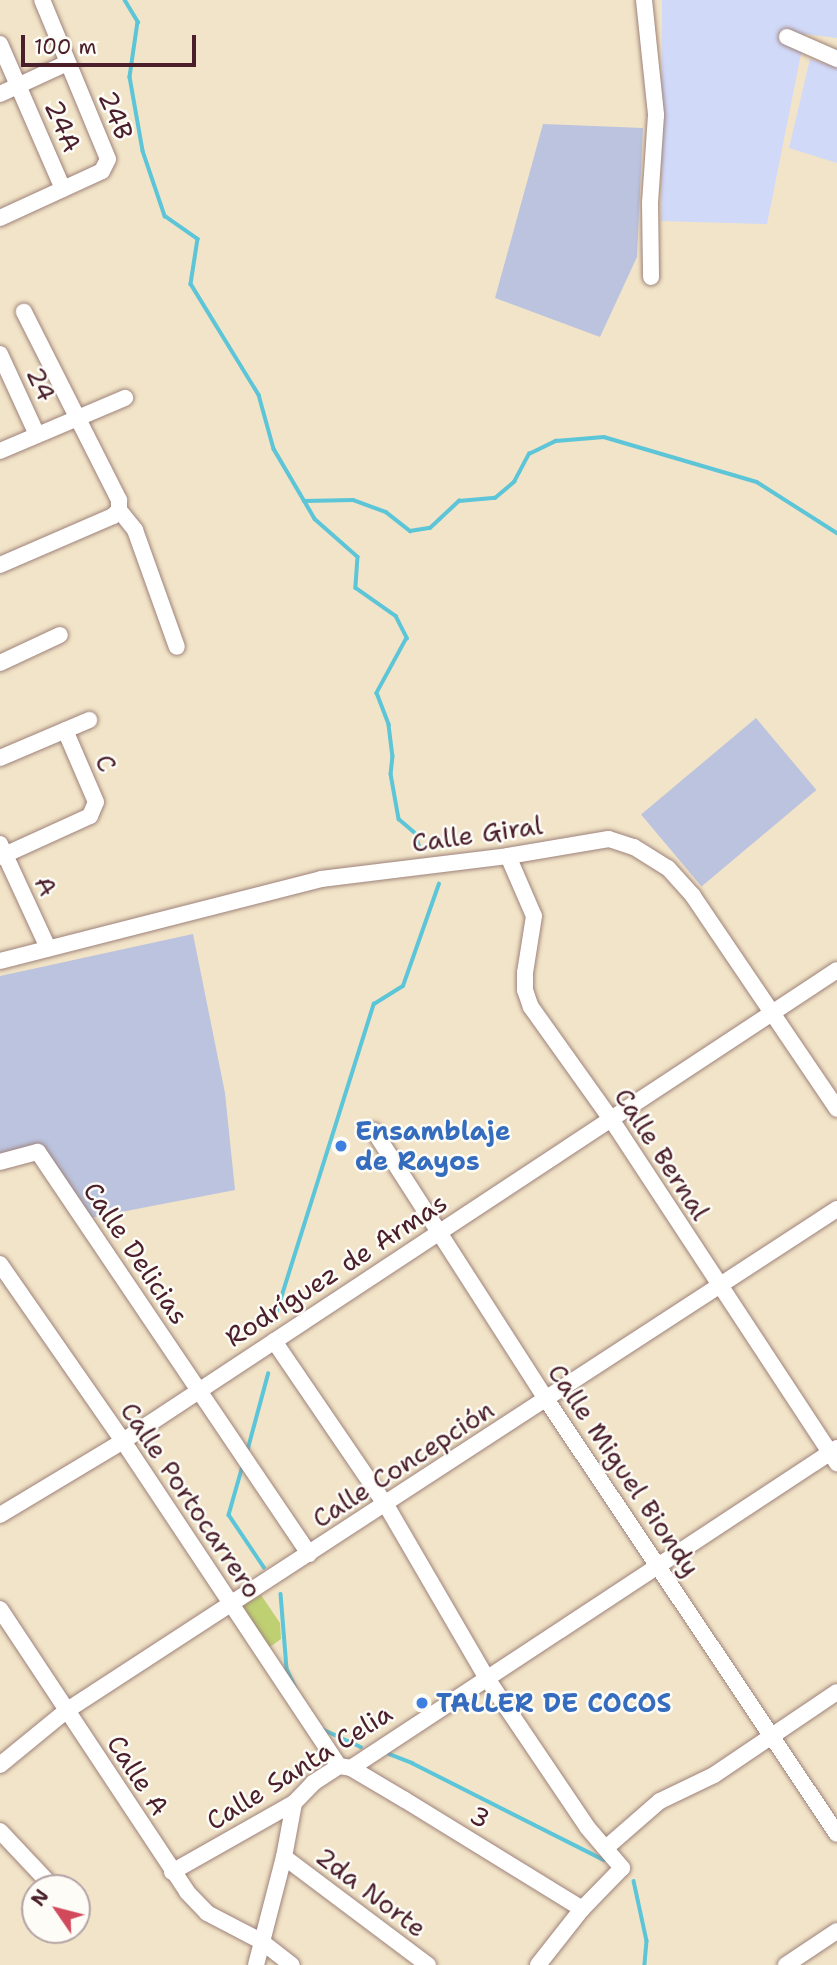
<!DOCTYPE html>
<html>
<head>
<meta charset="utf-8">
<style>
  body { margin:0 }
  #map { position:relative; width:837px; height:1965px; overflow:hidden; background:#f2e4c8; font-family:"Shantell Sans",sans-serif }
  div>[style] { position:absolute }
  .built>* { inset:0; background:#d1d9f9 }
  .industrial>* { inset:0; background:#bbc3de; transform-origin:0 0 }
  .green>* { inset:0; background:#bfd073 }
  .stream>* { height:3.5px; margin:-1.75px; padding:0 1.75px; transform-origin:1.75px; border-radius:1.75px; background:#5cc5d8 }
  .roads { filter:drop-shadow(0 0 2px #9e827a) drop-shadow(0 0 2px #9e827a) }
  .minor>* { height:16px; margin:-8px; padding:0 8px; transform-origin:8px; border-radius:8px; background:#fff }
  .dots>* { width:19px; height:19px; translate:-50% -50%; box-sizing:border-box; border:4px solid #fdfcf7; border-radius:50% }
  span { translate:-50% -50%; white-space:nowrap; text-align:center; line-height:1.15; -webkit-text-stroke:5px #fdfcf7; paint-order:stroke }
  .street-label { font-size:26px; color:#4a1f2b }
  .shop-label { font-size:26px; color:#366cbe; font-weight:700 }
  .left { translate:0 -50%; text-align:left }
  .north { position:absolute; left:21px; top:1874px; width:70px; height:70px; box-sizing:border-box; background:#fdfcf7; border:2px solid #b5a4a5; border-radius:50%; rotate:305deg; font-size:19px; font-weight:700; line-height:28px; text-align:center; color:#4a1f2b }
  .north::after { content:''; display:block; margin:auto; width:24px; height:32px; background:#d1495b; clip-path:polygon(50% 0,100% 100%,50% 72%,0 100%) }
  .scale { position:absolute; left:21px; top:35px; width:175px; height:32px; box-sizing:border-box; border:4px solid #4a1f2b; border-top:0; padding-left:9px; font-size:21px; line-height:24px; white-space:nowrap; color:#4a1f2b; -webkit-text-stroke:5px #fdfcf7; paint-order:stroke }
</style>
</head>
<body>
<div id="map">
  <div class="built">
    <div style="clip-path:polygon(662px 0,837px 0,837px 38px,805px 34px,767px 224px,661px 221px)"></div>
    <div style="clip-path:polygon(810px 59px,837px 67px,837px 163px,789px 148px)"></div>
  </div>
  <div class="industrial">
    <div style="clip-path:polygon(543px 124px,643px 128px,637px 257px,600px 337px,495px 298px)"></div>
    <div style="left:756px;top:718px;width:94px;height:150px;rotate:50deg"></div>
    <div style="clip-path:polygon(193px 934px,225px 1093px,235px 1190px,90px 1218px,40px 1147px,0 1156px,0 976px)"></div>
  </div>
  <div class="green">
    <div style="clip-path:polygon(261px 1595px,280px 1623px,281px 1639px,267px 1649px,237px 1609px)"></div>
  </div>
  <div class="stream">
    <div style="left:125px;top:0;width:26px;rotate:59deg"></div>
    <div style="left:138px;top:22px;width:56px;rotate:98.3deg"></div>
    <div style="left:130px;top:77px;width:75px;rotate:80deg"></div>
    <div style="left:143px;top:151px;width:69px;rotate:71.3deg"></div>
    <div style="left:165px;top:216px;width:40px;rotate:34.9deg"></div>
    <div style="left:198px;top:239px;width:46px;rotate:98.8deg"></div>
    <div style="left:191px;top:284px;width:130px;rotate:58.5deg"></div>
    <div style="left:259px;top:395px;width:56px;rotate:74.5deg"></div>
    <div style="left:274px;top:449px;width:81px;rotate:59.6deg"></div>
    <div style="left:315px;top:519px;width:57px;rotate:41.5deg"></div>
    <div style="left:358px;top:557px;width:31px;rotate:94deg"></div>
    <div style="left:356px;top:588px;width:49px;rotate:35deg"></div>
    <div style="left:396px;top:616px;width:25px;rotate:63deg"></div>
    <div style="left:407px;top:638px;width:63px;rotate:118.6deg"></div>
    <div style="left:377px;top:693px;width:34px;rotate:69deg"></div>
    <div style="left:389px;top:725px;width:31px;rotate:83deg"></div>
    <div style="left:393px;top:756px;width:18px;rotate:96deg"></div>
    <div style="left:391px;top:774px;width:46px;rotate:79.9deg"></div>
    <div style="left:399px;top:819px;width:23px;rotate:41deg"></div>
    <div style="left:416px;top:834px;width:16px;rotate:75deg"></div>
    <div style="left:304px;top:501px;width:49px;rotate:-1.2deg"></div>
    <div style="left:353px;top:500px;width:35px;rotate:20deg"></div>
    <div style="left:386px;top:512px;width:31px;rotate:38deg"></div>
    <div style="left:410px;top:531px;width:20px;rotate:-9deg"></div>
    <div style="left:430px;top:528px;width:40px;rotate:-43deg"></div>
    <div style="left:459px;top:501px;width:36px;rotate:-5deg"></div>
    <div style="left:495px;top:498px;width:25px;rotate:-40deg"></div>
    <div style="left:514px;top:482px;width:32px;rotate:-62deg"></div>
    <div style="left:529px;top:454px;width:30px;rotate:-26deg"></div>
    <div style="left:556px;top:441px;width:48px;rotate:-4.8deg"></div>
    <div style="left:604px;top:437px;width:159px;rotate:16.4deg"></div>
    <div style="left:757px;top:482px;width:95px;rotate:32.5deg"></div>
    <div style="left:276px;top:1314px;width:325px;rotate:-72.5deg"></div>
    <div style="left:374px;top:1004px;width:34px;rotate:-32deg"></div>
    <div style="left:403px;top:986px;width:108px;rotate:-70.6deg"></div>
    <div style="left:247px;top:1452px;width:81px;rotate:-74.9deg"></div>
    <div style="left:243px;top:1466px;width:51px;rotate:105.9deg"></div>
    <div style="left:229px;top:1515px;width:63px;rotate:56.1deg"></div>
    <div style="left:281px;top:1594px;width:75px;rotate:85.4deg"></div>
    <div style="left:287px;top:1669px;width:21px;rotate:65deg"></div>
    <div style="left:322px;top:1729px;width:43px;rotate:24.8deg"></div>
    <div style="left:389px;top:1754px;width:25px;rotate:21deg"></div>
    <div style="left:412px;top:1763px;width:215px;rotate:26.8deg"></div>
    <div style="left:634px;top:1881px;width:61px;rotate:77.8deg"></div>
    <div style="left:647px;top:1941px;width:24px;rotate:95deg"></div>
  </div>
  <div class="roads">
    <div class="minor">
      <div style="left:644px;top:0;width:116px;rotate:84deg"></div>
      <div style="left:656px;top:115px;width:87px;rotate:93.9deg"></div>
      <div style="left:650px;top:202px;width:75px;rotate:89.2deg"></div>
      <div style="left:787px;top:37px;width:55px;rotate:23.7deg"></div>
      <div style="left:0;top:44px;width:158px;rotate:66.5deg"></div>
      <div style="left:0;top:94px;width:74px;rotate:-24.8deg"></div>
      <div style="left:0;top:218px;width:112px;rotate:-24.7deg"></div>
      <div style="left:102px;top:171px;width:13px;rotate:-63deg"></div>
      <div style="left:108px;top:159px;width:172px;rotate:-112.5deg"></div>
      <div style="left:0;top:354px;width:89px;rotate:65.4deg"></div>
      <div style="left:0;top:451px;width:136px;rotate:-23deg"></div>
      <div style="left:119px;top:510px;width:26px;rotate:51deg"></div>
      <div style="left:135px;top:530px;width:124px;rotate:70.3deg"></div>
      <div style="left:0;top:565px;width:123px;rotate:-23.4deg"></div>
      <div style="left:113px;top:516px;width:8px;rotate:-45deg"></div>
      <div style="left:119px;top:510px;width:10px;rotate:-90deg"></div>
      <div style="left:119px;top:500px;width:211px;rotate:-116.8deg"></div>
      <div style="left:0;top:663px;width:66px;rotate:-25deg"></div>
      <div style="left:0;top:758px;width:97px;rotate:-23.1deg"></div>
      <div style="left:0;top:844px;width:115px;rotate:65.2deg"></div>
      <div style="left:508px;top:856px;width:65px;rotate:66.6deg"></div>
      <div style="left:534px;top:916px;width:58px;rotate:99deg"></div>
      <div style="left:525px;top:973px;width:17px;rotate:90deg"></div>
      <div style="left:525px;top:990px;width:18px;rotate:71deg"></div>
      <div style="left:531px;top:1007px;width:138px;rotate:54.5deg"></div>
      <div style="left:611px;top:1119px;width:412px;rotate:56.7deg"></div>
      <div style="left:0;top:857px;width:99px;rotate:-24.5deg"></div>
      <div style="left:90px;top:816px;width:15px;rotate:-67deg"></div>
      <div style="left:96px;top:802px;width:78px;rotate:-113.3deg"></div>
      <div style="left:0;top:961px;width:331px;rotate:-14.3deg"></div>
      <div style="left:321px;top:879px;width:188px;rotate:-7deg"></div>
      <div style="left:508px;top:856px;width:102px;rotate:-9.6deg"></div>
      <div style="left:609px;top:839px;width:26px;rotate:18deg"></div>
      <div style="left:634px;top:847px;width:40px;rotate:32deg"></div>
      <div style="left:668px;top:868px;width:38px;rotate:48deg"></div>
      <div style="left:693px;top:896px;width:257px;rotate:55.9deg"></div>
      <div style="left:374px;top:1131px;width:318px;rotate:57.3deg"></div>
      <div style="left:546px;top:1399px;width:523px;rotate:56.22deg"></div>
      <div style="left:0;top:1162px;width:39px;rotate:-15deg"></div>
      <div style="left:38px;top:1152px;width:485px;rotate:56deg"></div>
      <div style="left:0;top:1264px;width:216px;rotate:55.2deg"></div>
      <div style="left:123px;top:1441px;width:390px;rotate:56.4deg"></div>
      <div style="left:274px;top:1341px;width:199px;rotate:55.7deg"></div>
      <div style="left:386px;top:1505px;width:199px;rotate:59.8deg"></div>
      <div style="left:486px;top:1677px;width:181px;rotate:56deg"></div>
      <div style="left:587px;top:1827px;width:54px;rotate:49.5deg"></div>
      <div style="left:622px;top:1868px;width:57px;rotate:134.3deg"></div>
      <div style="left:582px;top:1909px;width:71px;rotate:128.2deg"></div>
      <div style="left:0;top:1515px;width:144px;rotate:-31deg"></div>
      <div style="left:123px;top:1441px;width:855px;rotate:-33.41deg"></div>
      <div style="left:0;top:1609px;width:339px;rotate:56.5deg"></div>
      <div style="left:187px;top:1892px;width:29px;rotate:46deg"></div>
      <div style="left:207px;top:1913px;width:61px;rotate:27.4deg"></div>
      <div style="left:261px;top:1941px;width:39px;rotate:38deg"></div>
      <div style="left:0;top:1765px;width:85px;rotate:-39.3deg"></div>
      <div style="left:66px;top:1711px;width:920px;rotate:-33.07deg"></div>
      <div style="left:351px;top:1768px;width:582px;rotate:-33.36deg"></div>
      <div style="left:0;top:1831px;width:70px;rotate:46.7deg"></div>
      <div style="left:607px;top:1847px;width:70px;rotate:-41deg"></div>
      <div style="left:660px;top:1801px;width:60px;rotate:-25.7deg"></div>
      <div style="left:714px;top:1775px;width:148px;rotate:-34deg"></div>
      <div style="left:284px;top:1857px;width:180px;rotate:36.9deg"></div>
      <div style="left:172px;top:1872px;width:140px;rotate:-29.5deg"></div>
      <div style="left:294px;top:1803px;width:28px;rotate:-46deg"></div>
      <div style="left:313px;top:1783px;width:31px;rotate:-33deg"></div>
      <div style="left:339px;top:1766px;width:12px;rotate:9deg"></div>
      <div style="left:351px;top:1768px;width:63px;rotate:30.7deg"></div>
      <div style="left:405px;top:1800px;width:208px;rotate:31.6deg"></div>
      <div style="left:256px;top:1965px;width:112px;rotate:-75.5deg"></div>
      <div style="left:284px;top:1857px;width:55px;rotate:-79.5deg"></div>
      <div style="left:786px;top:1965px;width:61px;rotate:-33.7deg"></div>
    </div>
  </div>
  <div class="dots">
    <div style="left:341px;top:1146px;background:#3f7fe0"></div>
    <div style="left:422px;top:1703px;background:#3f7fe0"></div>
  </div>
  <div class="street-label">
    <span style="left:116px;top:115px;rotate:67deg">24B</span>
    <span style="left:63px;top:126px;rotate:67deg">24A</span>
    <span style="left:41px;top:384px;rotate:65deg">24</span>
    <span style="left:106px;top:763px;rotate:66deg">C</span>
    <span style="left:477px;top:834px;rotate:-8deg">Calle Giral</span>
    <span style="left:46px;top:886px;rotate:65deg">A</span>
    <span style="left:662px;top:1154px;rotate:57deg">Calle Bernal</span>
    <span style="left:136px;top:1253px;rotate:56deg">Calle Delicias</span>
    <span style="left:336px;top:1270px;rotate:-33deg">Rodríguez de Armas</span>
    <span style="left:403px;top:1464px;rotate:-33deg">Calle Concepción</span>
    <span style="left:624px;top:1470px;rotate:56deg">Calle Miguel Biondy</span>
    <span style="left:191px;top:1500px;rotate:56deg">Calle Portocarrero</span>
    <span style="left:299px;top:1767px;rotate:-32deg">Calle Santa Celia</span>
    <span style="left:138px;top:1775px;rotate:57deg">Calle A</span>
    <span style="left:480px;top:1817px;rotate:32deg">3</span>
    <span style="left:371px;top:1892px;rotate:37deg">2da Norte</span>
  </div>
  <div class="shop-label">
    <span class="left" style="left:355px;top:1146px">Ensamblaje<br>de Rayos</span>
    <span class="left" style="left:436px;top:1703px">TALLER DE COCOS</span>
  </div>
  <div class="north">N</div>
  <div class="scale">100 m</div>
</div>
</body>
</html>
